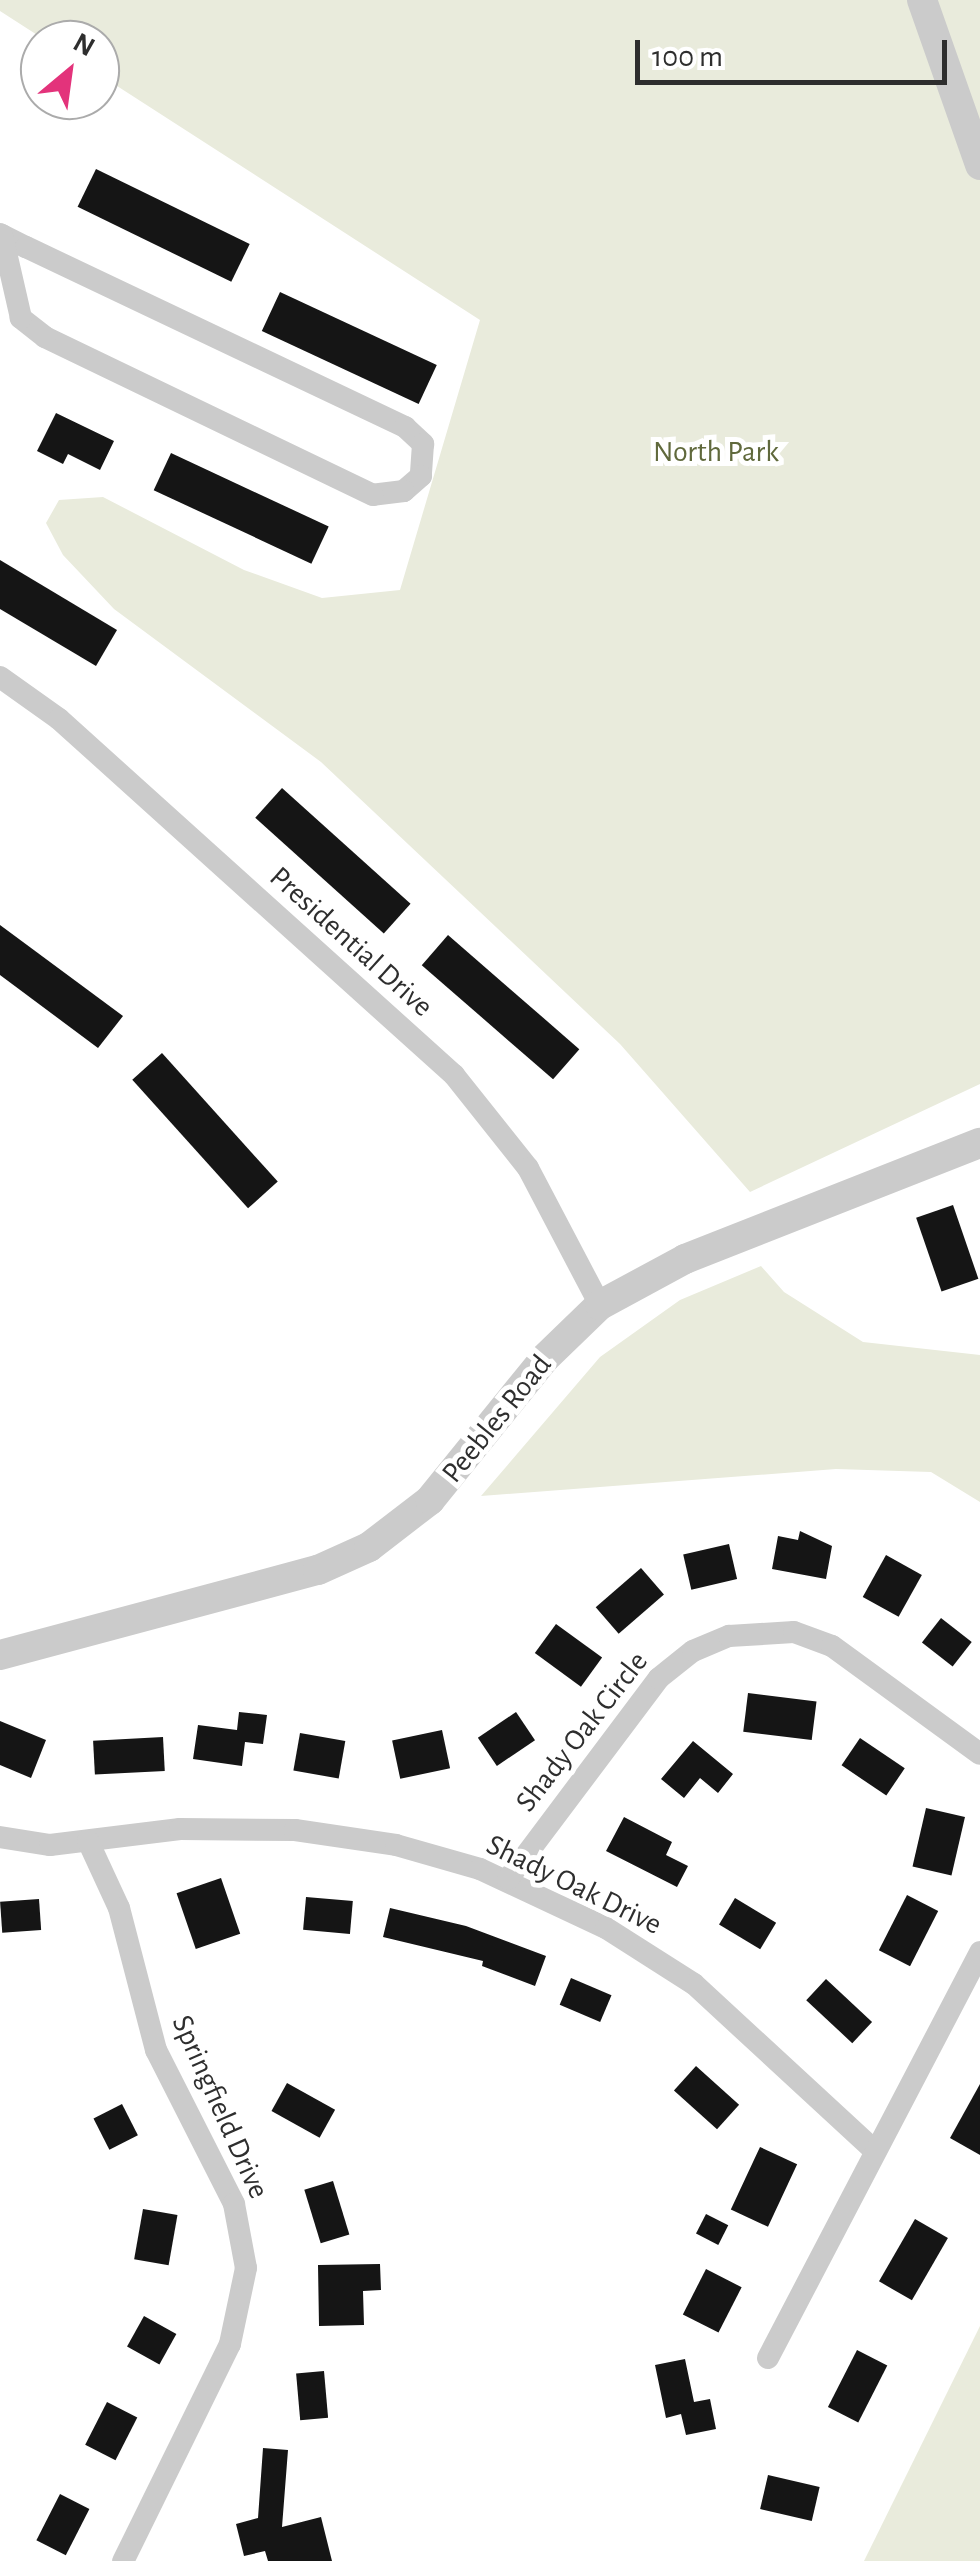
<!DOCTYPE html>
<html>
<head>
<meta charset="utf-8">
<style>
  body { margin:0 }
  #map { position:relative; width:980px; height:2561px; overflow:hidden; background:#fff; font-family:"Alegreya Sans",sans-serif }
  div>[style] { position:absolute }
  .green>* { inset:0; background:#e9ebdc }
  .building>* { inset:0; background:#151515; transform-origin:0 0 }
  .minor>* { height:22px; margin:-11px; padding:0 11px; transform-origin:11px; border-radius:11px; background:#cbcbcb }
  .tertiary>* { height:30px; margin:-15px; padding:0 15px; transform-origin:15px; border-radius:15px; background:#cbcbcb }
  span { translate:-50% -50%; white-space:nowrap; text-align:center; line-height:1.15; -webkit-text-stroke:10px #fff; paint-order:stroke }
  .park-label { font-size:30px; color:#60693c }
  .street-label { font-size:30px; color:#2e2e2e }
  .north { position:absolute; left:20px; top:20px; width:100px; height:100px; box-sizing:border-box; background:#fff; border:2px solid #ababab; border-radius:50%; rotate:29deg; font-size:28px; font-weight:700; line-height:40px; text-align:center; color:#2e2e2e }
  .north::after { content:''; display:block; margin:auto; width:35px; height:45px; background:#e3337b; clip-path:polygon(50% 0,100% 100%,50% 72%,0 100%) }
  .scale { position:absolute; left:635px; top:40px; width:312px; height:45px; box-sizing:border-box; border:5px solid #2e2e2e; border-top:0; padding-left:12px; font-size:30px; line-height:35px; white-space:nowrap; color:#2e2e2e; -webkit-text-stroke:8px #fff; paint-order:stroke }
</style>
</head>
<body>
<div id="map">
  <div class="green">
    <div style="clip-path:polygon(0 0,980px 0,980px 1084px,750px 1192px,620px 1044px,321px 762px,114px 609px,63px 555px,46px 523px,59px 500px,103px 497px,244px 570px,322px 598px,400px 590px,480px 320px,100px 75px,100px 40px,45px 40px,0 11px)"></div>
    <div style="clip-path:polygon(761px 1266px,784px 1292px,863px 1342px,980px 1355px,980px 1502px,931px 1472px,836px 1469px,481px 1496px,600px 1357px,680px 1300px)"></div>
    <div style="clip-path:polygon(980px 2326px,980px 2561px,864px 2561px)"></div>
  </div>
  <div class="building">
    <div style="left:96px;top:169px;width:171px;height:42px;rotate:26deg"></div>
    <div style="left:280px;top:292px;width:173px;height:43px;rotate:25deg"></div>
    <div style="clip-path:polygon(56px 413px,114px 441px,100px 470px,68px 454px,63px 464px,37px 451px)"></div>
    <div style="left:171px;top:453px;width:174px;height:41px;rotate:25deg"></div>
    <div style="clip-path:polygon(0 560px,117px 630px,96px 666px,0 609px)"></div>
    <div style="left:282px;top:788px;width:173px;height:40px;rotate:42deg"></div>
    <div style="clip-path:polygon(0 925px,123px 1016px,98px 1048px,0 975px)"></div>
    <div style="left:448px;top:935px;width:174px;height:40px;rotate:41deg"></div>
    <div style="left:162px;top:1053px;width:173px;height:40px;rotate:48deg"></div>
    <div style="left:953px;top:1205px;width:78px;height:39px;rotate:71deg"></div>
    <div style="clip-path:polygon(800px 1531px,832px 1546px,826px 1579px,772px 1569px,778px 1536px,798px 1540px)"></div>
    <div style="left:729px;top:1544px;width:36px;height:47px;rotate:77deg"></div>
    <div style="left:886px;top:1555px;width:41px;height:48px;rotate:29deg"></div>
    <div style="left:641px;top:1568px;width:35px;height:60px;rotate:49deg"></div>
    <div style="left:941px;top:1618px;width:39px;height:31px;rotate:38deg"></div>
    <div style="left:556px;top:1624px;width:57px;height:36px;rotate:36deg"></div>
    <div style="left:748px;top:1693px;width:69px;height:39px;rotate:7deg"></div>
    <div style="clip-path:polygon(239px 1712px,267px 1715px,263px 1744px,245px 1742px,242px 1766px,193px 1759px,198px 1725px,237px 1730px)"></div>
    <div style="left:516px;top:1712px;width:34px;height:46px;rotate:56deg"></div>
    <div style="clip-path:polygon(0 1721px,46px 1740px,31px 1778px,0 1765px)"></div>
    <div style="left:442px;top:1730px;width:39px;height:51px;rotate:78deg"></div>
    <div style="left:300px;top:1733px;width:46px;height:38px;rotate:10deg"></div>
    <div style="left:163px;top:1737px;width:34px;height:70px;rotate:87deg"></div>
    <div style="left:860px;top:1738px;width:54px;height:33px;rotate:34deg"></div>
    <div style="clip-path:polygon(693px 1741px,733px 1774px,718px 1793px,700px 1778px,684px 1798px,661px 1779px)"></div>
    <div style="left:926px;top:1808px;width:40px;height:60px;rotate:13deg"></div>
    <div style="clip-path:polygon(624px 1817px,672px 1842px,666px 1855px,688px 1866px,677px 1887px,606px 1851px)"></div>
    <div style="left:221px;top:1878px;width:59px;height:47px;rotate:71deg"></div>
    <div style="left:907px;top:1895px;width:35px;height:62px;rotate:27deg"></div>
    <div style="left:306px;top:1897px;width:47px;height:33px;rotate:5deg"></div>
    <div style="left:735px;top:1898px;width:48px;height:31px;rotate:31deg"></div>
    <div style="left:39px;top:1899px;width:31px;height:39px;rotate:86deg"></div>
    <div style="clip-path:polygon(390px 1908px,466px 1926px,546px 1956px,535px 1986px,482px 1966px,483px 1961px,383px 1937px)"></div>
    <div style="left:571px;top:1978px;width:44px;height:29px;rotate:23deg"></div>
    <div style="left:826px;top:1979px;width:63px;height:29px;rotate:43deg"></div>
    <div style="left:696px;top:2066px;width:58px;height:33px;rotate:42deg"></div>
    <div style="left:287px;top:2083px;width:55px;height:32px;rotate:29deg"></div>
    <div style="clip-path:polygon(980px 2084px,980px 2155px,950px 2138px)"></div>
    <div style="left:122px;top:2104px;width:35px;height:32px;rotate:63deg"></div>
    <div style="left:760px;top:2147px;width:41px;height:69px;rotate:25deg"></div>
    <div style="left:333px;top:2181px;width:56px;height:30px;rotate:73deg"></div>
    <div style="left:143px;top:2209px;width:35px;height:51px;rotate:10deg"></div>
    <div style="left:706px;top:2214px;width:25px;height:22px;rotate:27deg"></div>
    <div style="left:915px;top:2219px;width:38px;height:72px;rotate:30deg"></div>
    <div style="clip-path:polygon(380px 2264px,381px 2290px,363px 2291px,364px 2325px,319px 2326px,318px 2265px)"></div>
    <div style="left:706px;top:2269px;width:40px;height:51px;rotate:27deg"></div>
    <div style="left:144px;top:2316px;width:37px;height:35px;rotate:29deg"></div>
    <div style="left:857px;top:2350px;width:34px;height:64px;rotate:27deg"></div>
    <div style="clip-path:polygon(685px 2359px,694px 2402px,710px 2399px,716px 2429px,686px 2435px,681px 2414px,666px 2418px,655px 2365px)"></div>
    <div style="left:324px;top:2371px;width:47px;height:28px;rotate:85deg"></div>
    <div style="left:107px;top:2402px;width:34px;height:48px;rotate:27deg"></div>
    <div style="clip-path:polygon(263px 2448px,288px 2450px,282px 2527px,321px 2517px,332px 2561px,268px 2561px,265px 2551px,244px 2556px,236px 2524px,258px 2518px)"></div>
    <div style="left:768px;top:2475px;width:53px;height:35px;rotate:13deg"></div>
    <div style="left:60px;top:2494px;width:33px;height:52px;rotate:27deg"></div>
  </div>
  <div class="minor">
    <div style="left:0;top:234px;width:29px;rotate:27deg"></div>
    <div style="left:26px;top:247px;width:420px;rotate:25.4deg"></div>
    <div style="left:405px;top:427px;width:25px;rotate:43deg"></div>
    <div style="left:423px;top:444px;width:32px;rotate:94deg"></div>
    <div style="left:421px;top:476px;width:23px;rotate:139deg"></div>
    <div style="left:404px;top:491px;width:31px;rotate:173deg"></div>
    <div style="left:373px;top:495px;width:364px;rotate:-154.3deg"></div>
    <div style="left:45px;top:337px;width:31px;rotate:-142deg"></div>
    <div style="left:21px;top:318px;width:85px;rotate:-102.9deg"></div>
    <div style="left:0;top:677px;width:72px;rotate:35.4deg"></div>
    <div style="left:59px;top:719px;width:532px;rotate:42.03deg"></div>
    <div style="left:454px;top:1075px;width:119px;rotate:51.5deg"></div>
    <div style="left:528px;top:1168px;width:155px;rotate:62.3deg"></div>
    <div style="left:0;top:1837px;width:51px;rotate:9.1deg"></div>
    <div style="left:50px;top:1845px;width:131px;rotate:-7deg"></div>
    <div style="left:180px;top:1829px;width:115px;rotate:0.5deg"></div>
    <div style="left:295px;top:1830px;width:102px;rotate:8.4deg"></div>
    <div style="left:396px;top:1845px;width:87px;rotate:15.9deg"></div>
    <div style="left:480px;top:1869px;width:139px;rotate:25.1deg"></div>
    <div style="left:606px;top:1928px;width:104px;rotate:32.5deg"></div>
    <div style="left:694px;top:1984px;width:245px;rotate:42.7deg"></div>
    <div style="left:88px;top:1841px;width:74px;rotate:65.2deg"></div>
    <div style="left:119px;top:1908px;width:147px;rotate:75.4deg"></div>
    <div style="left:156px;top:2050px;width:173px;rotate:63.1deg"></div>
    <div style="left:234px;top:2204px;width:65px;rotate:79.4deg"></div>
    <div style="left:246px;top:2268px;width:78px;rotate:101.9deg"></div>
    <div style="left:230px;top:2344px;width:242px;rotate:116.2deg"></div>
    <div style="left:508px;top:1879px;width:251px;rotate:-53.1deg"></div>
    <div style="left:659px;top:1678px;width:43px;rotate:-38.5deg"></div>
    <div style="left:693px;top:1651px;width:39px;rotate:-23deg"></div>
    <div style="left:729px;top:1636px;width:65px;rotate:-3.5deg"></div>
    <div style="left:794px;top:1632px;width:40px;rotate:20.2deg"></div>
    <div style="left:832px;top:1646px;width:183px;rotate:36.1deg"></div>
    <div style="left:768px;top:2358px;width:458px;rotate:-62.4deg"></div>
  </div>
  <div class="tertiary">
    <div style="left:922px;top:0;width:175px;rotate:70.6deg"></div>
    <div style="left:0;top:1655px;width:329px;rotate:-15deg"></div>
    <div style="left:318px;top:1570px;width:56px;rotate:-24.3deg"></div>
    <div style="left:369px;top:1547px;width:77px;rotate:-37.6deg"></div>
    <div style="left:430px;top:1500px;width:181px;rotate:-51deg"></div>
    <div style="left:544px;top:1359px;width:78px;rotate:-44deg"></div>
    <div style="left:600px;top:1305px;width:97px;rotate:-28.4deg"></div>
    <div style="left:685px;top:1259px;width:317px;rotate:-21.5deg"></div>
  </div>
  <div class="park-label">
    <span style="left:716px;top:452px">North Park</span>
  </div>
  <div class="street-label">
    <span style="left:351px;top:942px;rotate:42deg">Presidential Drive</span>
    <span style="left:497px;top:1419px;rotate:-51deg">Peebles Road</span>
    <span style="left:582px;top:1732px;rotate:-52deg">Shady Oak Circle</span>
    <span style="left:574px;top:1885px;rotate:26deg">Shady Oak Drive</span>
    <span style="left:220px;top:2107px;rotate:66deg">Springfield Drive</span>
  </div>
  <div class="north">N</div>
  <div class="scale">100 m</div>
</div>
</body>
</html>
